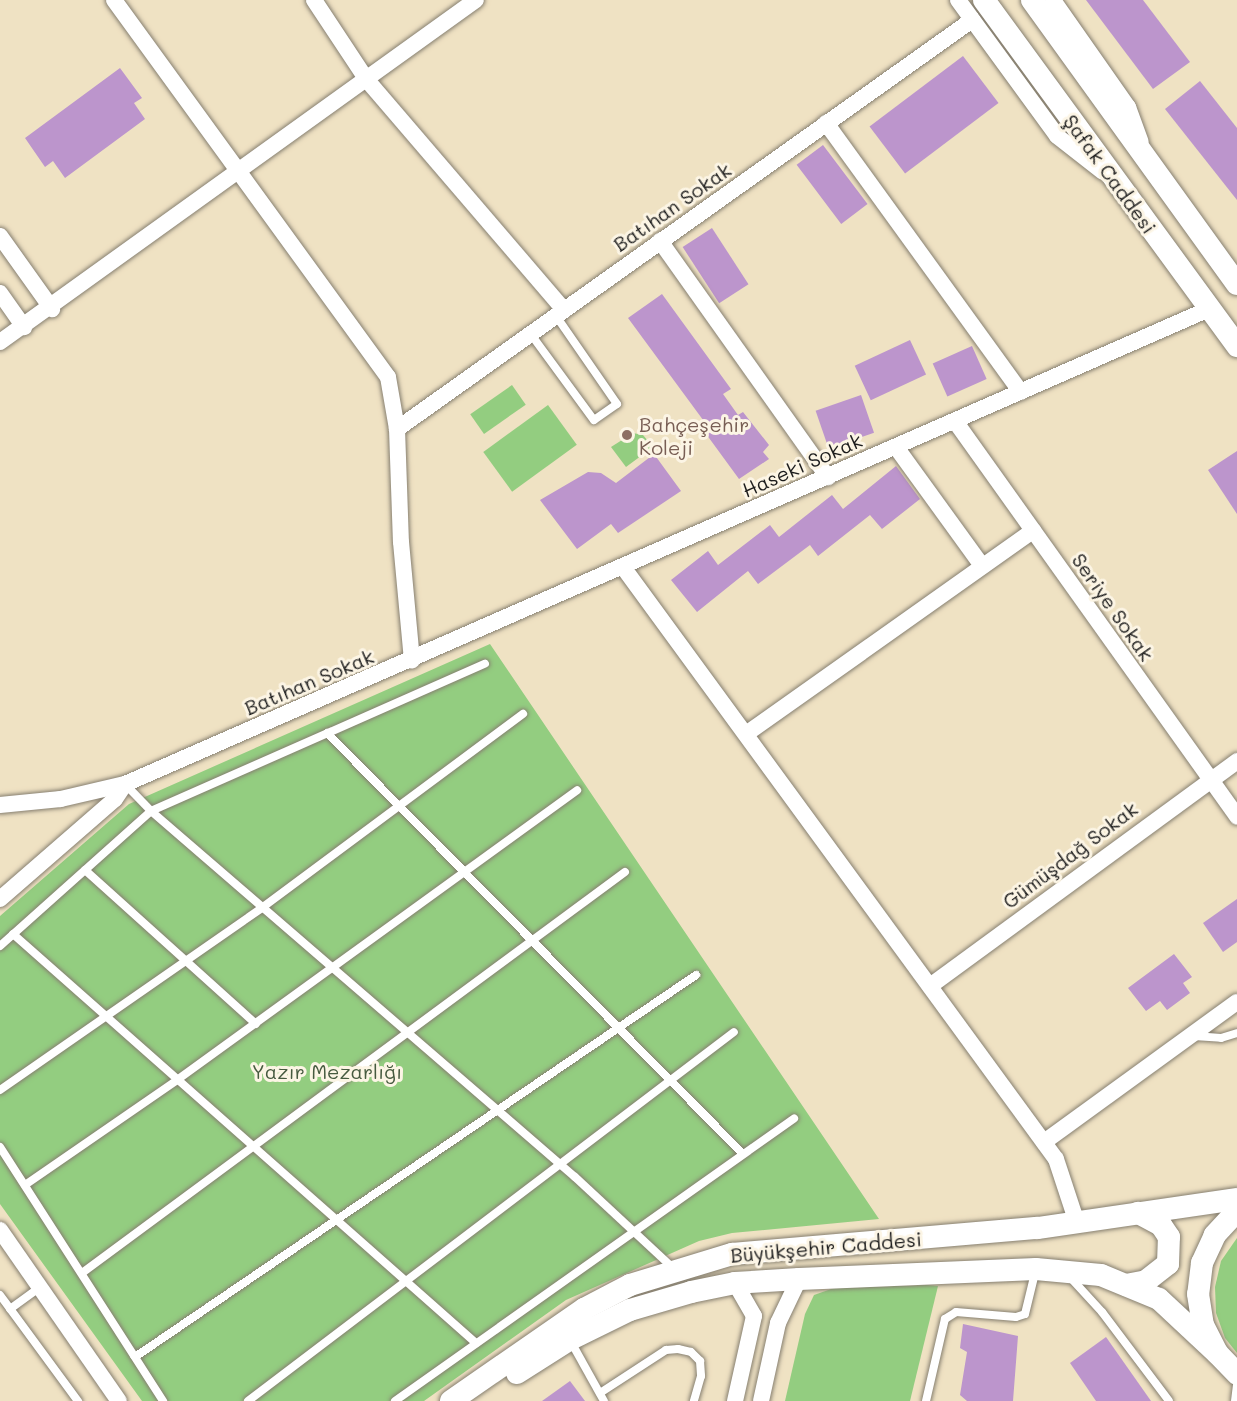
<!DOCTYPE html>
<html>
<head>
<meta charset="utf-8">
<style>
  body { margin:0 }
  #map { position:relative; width:1237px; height:1401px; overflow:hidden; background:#efe2c3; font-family:Mali,sans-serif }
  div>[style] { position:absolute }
  .green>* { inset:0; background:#93cd80; transform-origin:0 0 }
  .building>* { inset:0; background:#bc95cc; transform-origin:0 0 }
  .roads { filter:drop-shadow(0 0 2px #867f70) drop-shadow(0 0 2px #867f70) }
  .lane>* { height:8px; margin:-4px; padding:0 4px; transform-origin:4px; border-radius:4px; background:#fff }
  .street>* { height:16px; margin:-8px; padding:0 8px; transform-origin:8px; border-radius:8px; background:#fff }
  .secondary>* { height:22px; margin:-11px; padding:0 11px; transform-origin:11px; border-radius:11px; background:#fff }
  .dots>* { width:16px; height:16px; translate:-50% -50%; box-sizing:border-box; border:3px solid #fcf5e5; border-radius:50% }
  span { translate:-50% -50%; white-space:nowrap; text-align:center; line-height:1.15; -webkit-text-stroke:6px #fcf5e5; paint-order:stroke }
  .street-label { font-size:20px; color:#1c1c1c }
  .education-label { font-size:20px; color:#785e54 }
  .left { translate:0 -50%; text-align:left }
  .park-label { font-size:20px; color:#465a3f }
</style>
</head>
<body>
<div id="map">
  <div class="green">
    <div style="left:512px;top:385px;width:24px;height:51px;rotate:55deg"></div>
    <div style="left:548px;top:405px;width:49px;height:80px;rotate:54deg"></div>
    <div style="clip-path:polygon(633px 433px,643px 435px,653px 447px,626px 467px,611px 447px)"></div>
    <div style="clip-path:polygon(490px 644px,879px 1219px,732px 1233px,699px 1241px,566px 1300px,424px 1401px,142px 1401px,0 1204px,0 916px,129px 804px)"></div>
    <div style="clip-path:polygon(1237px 1238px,1237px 1353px,1225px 1338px,1216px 1313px,1215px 1287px,1221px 1261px)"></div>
    <div style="clip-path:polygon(927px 1285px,938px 1286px,910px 1401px,785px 1401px,805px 1314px,814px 1295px,834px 1288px)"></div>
  </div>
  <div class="building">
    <div style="clip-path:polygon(1086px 0,1143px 0,1190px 62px,1153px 89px)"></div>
    <div style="left:963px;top:56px;width:59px;height:117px;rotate:53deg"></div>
    <div style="clip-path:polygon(120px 68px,142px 98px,134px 103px,145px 119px,65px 178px,53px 161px,45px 167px,25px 138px)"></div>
    <div style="clip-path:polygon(1200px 81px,1237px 128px,1237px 200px,1165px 109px)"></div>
    <div style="left:823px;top:145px;width:74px;height:33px;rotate:53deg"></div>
    <div style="left:712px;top:228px;width:67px;height:35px;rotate:57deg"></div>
    <div style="clip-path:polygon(662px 294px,731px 389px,723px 394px,738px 415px,743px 412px,769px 445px,763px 452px,769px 459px,739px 479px,701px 427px,706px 424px,628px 318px)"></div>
    <div style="left:910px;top:340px;width:38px;height:61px;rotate:65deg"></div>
    <div style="left:972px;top:346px;width:36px;height:43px;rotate:66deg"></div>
    <div style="left:861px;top:395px;width:40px;height:48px;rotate:71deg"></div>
    <div style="clip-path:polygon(1237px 451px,1237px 514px,1208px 470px)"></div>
    <div style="clip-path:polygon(654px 454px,681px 491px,618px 533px,611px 524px,577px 549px,540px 500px,588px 472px,601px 473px,616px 483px)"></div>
    <div style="clip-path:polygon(896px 466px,920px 499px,882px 529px,870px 515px,818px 556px,810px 545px,758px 584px,748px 571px,697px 612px,671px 580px,708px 551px,718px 565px,770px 525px,779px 537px,832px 495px,843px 509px)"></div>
    <div style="clip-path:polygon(1237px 899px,1237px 942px,1223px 952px,1203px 923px)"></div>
    <div style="clip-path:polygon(1174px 954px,1192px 977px,1183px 983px,1190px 993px,1167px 1010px,1160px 1001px,1146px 1011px,1128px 988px)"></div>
    <div style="clip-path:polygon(963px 1324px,1018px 1336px,1013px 1401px,967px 1401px,960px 1395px,967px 1352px,960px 1348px)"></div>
    <div style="clip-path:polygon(1106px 1337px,1151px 1401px,1096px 1401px,1070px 1363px)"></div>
    <div style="clip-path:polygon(570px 1381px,585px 1401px,542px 1401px)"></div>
  </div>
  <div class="roads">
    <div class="lane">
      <div style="left:530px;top:333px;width:108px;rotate:53.7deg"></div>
      <div style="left:594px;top:420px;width:28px;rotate:-35deg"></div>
      <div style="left:617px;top:404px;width:107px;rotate:-124.7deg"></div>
      <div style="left:327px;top:733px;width:592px;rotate:45.34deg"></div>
      <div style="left:125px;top:784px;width:37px;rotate:46deg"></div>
      <div style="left:151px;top:811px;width:560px;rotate:40.8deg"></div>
      <div style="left:575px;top:1177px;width:134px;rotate:42.9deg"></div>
      <div style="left:85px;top:870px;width:230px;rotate:42deg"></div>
      <div style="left:13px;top:934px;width:618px;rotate:41.46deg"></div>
      <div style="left:0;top:946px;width:203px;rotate:-41.8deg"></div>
      <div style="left:151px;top:811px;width:365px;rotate:-23.8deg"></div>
      <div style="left:1194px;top:1036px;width:27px;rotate:4deg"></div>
      <div style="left:1221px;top:1038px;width:17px;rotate:-17deg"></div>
      <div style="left:0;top:1090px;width:320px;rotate:-34.8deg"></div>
      <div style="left:263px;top:907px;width:324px;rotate:-36.6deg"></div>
      <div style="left:0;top:1147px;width:302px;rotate:57.3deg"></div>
      <div style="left:25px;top:1185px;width:185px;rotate:-34.6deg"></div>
      <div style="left:177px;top:1080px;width:494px;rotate:-35.9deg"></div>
      <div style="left:82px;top:1273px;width:675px;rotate:-36.45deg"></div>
      <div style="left:1069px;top:1276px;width:49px;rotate:47.5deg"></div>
      <div style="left:1102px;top:1312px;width:111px;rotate:53deg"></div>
      <div style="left:0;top:1295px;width:132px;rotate:53.7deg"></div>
      <div style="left:10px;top:1309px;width:37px;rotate:-36deg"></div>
      <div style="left:570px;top:1340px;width:70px;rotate:60.9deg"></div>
      <div style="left:135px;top:1357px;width:679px;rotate:-34.25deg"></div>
      <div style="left:600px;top:1393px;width:79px;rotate:-33.1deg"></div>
      <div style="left:666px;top:1350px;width:12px;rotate:-5deg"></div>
      <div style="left:678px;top:1349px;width:13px;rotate:13deg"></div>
      <div style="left:691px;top:1352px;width:13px;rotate:45deg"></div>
      <div style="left:700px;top:1361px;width:15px;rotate:86deg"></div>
      <div style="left:701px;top:1376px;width:26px;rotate:106deg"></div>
      <div style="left:248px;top:1401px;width:610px;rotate:-37.21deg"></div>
      <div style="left:395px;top:1401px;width:489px;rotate:-35.3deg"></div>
      <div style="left:926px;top:1401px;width:84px;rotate:-77deg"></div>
      <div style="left:945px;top:1319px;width:13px;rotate:-32deg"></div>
      <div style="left:956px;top:1312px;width:60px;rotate:4.8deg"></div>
      <div style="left:1016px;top:1317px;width:9px;rotate:-18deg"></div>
      <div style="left:1025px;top:1314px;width:46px;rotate:-76.3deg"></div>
      <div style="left:1235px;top:1401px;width:17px;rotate:-83deg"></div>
    </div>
    <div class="street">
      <div style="left:114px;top:0;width:466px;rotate:54deg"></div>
      <div style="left:388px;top:377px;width:53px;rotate:80.2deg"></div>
      <div style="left:397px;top:429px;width:113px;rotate:88deg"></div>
      <div style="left:401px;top:542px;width:119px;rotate:84.7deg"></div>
      <div style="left:314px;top:0;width:96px;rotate:56.5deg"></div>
      <div style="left:367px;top:80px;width:303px;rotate:49.4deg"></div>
      <div style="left:958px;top:0;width:168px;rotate:53.9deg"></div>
      <div style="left:1057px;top:136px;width:58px;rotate:38deg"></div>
      <div style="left:1053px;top:0;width:131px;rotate:55deg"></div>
      <div style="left:1128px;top:107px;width:37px;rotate:70deg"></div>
      <div style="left:826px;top:123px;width:332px;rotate:54.1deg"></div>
      <div style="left:0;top:236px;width:90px;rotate:54.5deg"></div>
      <div style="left:660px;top:241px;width:290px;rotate:54.6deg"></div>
      <div style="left:0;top:293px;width:42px;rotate:54.8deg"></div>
      <div style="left:0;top:342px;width:586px;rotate:-35.7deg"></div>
      <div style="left:955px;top:421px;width:486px;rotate:54.5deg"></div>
      <div style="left:397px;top:429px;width:706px;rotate:-35.42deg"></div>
      <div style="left:896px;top:447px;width:147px;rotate:54.1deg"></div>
      <div style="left:623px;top:567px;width:733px;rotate:53.82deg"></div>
      <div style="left:1056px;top:1159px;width:67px;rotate:71.8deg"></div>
      <div style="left:746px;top:734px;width:352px;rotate:-35.3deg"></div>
      <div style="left:0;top:805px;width:61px;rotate:-5.6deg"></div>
      <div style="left:61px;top:799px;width:66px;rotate:-13.2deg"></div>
      <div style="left:125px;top:784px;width:1184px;rotate:-23.66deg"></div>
      <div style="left:0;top:899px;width:152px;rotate:-41deg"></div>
      <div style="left:115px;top:799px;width:18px;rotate:-56deg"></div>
      <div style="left:930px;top:986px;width:381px;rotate:-36.2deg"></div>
      <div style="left:1044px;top:1142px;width:238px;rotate:-36deg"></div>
      <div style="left:0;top:1230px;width:208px;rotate:55.2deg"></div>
      <div style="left:735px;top:1283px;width:38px;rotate:60deg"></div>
      <div style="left:754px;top:1316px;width:87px;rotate:102.6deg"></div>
      <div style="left:761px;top:1401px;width:80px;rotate:-77.7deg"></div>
      <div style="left:778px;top:1323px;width:49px;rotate:-64.5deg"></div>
    </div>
    <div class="secondary">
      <div style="left:984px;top:0;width:429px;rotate:53.8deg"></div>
      <div style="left:1032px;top:0;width:350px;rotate:54.2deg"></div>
      <div style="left:1237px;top:1211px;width:33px;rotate:133deg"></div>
      <div style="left:1215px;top:1235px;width:31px;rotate:115deg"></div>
      <div style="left:1202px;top:1263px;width:31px;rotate:97deg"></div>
      <div style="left:1198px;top:1294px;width:31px;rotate:81deg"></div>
      <div style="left:1203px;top:1325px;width:31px;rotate:63deg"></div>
      <div style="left:1217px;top:1353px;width:29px;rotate:46deg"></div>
      <div style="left:1126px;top:1285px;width:20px;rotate:-11deg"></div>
      <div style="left:1146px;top:1281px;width:28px;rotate:-38deg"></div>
      <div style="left:1168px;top:1264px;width:27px;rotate:-88deg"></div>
      <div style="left:1169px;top:1237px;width:14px;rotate:-124deg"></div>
      <div style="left:1161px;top:1225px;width:26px;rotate:-152deg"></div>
      <div style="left:517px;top:1373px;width:62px;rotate:-32.4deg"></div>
      <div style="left:569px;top:1340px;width:68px;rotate:-26.2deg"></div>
      <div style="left:630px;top:1310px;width:64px;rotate:-16.4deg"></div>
      <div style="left:691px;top:1292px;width:45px;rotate:-11.6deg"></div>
      <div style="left:735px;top:1283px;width:64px;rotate:-3.6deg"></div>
      <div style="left:799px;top:1279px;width:237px;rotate:-2.4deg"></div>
      <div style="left:1036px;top:1269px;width:65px;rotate:5.3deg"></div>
      <div style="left:1101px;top:1275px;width:63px;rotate:22.5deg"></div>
      <div style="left:1159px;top:1299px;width:79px;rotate:43deg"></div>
      <div style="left:451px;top:1401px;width:162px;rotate:-34.7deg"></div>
      <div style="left:584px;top:1309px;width:52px;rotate:-27.6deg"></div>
      <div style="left:630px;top:1285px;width:107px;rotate:-16.9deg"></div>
      <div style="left:732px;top:1254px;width:307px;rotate:-4.9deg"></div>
      <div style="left:1038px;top:1228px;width:201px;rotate:-8.3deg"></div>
    </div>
  </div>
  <div class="dots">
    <div style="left:627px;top:435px;background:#8d6e63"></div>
  </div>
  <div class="street-label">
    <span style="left:1110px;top:174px;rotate:54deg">Şafak Caddesi</span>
    <span style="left:672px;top:207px;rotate:-35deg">Batıhan Sokak</span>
    <span style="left:802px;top:465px;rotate:-24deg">Haseki Sokak</span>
    <span style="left:1113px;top:607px;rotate:55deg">Seriye Sokak</span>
    <span style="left:309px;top:682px;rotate:-23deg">Batıhan Sokak</span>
    <span style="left:1070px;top:855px;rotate:-37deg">Gümüşdağ Sokak</span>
    <span style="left:826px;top:1247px;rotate:-5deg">Büyükşehir Caddesi</span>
  </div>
  <div class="education-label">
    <span class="left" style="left:639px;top:436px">Bahçeşehir<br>Koleji</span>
  </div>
  <div class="park-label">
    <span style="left:327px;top:1071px">Yazır Mezarlığı</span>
  </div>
</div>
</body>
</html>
